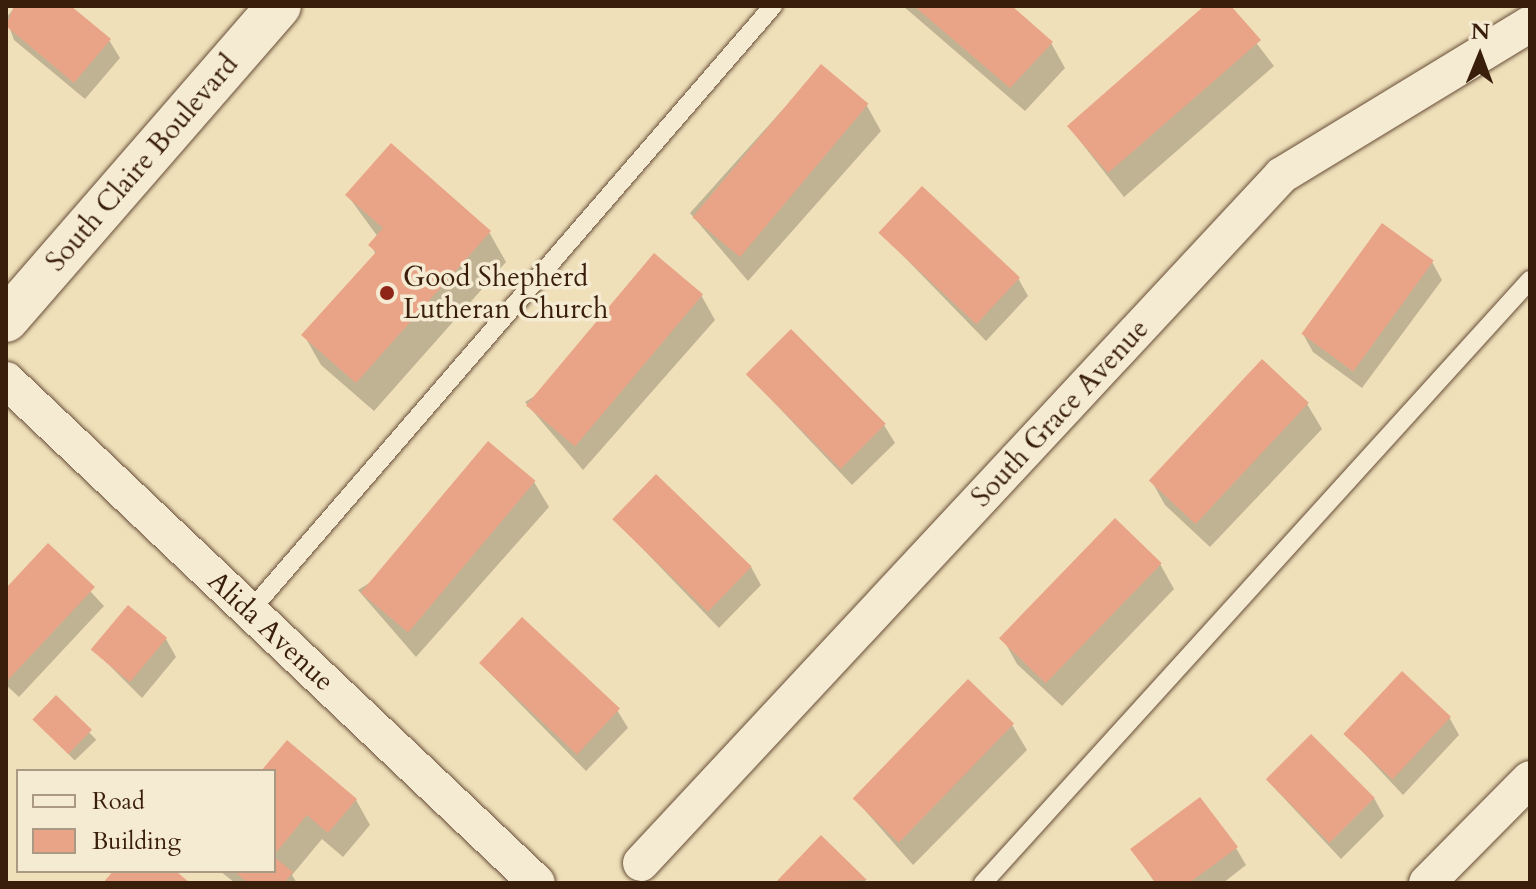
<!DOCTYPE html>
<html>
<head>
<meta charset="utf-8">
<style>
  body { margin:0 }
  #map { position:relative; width:1536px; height:889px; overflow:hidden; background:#f0e0ba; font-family:Cardo,serif }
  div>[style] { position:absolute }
  .shadow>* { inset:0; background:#0003; transform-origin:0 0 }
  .building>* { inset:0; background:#e9a488; transform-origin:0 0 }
  .roads { filter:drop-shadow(0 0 2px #684e38) drop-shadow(0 0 2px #684e38) }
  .lane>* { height:18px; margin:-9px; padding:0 9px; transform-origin:9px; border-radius:9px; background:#f5ebd2 }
  .street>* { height:36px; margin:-18px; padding:0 18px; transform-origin:18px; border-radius:18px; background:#f5ebd2 }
  .secondary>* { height:44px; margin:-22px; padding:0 22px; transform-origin:22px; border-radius:22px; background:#f5ebd2 }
  .dots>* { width:22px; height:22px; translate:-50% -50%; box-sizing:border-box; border:4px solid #f5ebd2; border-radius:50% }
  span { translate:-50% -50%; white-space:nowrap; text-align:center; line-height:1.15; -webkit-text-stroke:7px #f5ebd2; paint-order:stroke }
  .street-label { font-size:28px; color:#3a1e0c }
  .poi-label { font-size:28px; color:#3a1e0c }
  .left { translate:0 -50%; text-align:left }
  .frame { position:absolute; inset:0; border:8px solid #3a1e0c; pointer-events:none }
  .legend { position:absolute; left:16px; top:769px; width:260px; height:104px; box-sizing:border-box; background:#f5ebd2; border:2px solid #aa9983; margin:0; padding:10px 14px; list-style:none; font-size:24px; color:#3a1e0c }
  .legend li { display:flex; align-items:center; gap:16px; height:40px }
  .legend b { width:40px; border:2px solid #aa9983 }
  .north { position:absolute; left:1440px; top:16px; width:80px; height:80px; -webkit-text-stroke:6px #f5ebd2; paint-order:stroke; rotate:1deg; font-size:22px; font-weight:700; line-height:32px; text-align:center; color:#3a1e0c }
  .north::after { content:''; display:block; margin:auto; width:28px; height:36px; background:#3a1e0c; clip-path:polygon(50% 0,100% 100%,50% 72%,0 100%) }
</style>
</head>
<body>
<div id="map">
  <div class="shadow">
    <div style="clip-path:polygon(16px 6px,68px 6px,109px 40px,120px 58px,85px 99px,14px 40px,6px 18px)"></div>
    <div style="clip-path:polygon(903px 6px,1009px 6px,1051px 43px,1065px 68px,1025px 111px)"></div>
    <div style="clip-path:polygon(1207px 6px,1228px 6px,1274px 66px,1124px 197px,1069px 127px)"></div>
    <div style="clip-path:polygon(821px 67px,867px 106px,881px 131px,748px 281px,690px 213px)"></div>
    <div style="clip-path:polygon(348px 196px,489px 232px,506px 262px,374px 411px,321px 365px,304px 335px,376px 255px,371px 245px,378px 237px)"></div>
    <div style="clip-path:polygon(880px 232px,1018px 278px,1028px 296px,986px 341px)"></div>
    <div style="clip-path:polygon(1432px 262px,1442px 280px,1362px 388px,1313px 352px,1303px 334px)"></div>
    <div style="clip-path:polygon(701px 295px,715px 320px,583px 470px,525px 402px)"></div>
    <div style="clip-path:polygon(748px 375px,884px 425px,895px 443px,852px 485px)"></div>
    <div style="clip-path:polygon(1307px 404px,1322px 429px,1210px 547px,1165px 505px,1151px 480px)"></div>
    <div style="clip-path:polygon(534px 482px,549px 507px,416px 657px,358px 590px)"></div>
    <div style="clip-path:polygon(614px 519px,751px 567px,761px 585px,719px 628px)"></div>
    <div style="clip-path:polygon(48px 546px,104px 606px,19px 697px,6px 685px,6px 591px)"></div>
    <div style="clip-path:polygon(1160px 564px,1174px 589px,1062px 706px,1017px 664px,1003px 639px)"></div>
    <div style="clip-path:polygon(166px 639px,176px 657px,142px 698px,94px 650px)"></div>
    <div style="clip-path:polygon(480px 663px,617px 710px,628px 728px,586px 771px)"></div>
    <div style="left:56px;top:698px;width:58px;height:30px;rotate:46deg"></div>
    <div style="clip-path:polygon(1449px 717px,1459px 735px,1403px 795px,1346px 734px)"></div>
    <div style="clip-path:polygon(1012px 725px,1027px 750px,913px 865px,854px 798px)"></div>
    <div style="clip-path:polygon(288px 743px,356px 800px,370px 825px,343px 857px,322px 839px,292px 875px,297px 883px,235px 883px,220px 871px,274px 871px,274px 771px,264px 771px)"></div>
    <div style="clip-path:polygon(1268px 781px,1374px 798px,1384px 816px,1341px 859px)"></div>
    <div style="clip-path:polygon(821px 838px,866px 881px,867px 883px,778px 883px)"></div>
    <div style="clip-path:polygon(1236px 848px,1246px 865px,1223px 883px,1155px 883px,1133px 849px)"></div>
  </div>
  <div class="building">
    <div style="clip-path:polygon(14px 6px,71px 6px,111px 39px,74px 83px,6px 26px)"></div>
    <div style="clip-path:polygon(914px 6px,1012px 6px,1053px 42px,1010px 88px)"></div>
    <div style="clip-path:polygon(1204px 6px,1231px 6px,1261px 40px,1108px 173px,1067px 126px)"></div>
    <div style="left:821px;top:64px;width:62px;height:200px;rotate:40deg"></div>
    <div style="clip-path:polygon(391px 143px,491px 231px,356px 383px,301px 335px,376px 252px,368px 245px,383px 228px,345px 195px)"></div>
    <div style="left:922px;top:186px;width:134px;height:64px;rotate:43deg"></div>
    <div style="left:1382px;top:223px;width:64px;height:137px;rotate:36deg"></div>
    <div style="left:654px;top:253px;width:64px;height:199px;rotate:40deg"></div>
    <div style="left:791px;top:329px;width:134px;height:64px;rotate:45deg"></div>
    <div style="left:1262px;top:359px;width:64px;height:166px;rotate:43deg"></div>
    <div style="left:488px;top:441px;width:62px;height:198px;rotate:40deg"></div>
    <div style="left:656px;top:474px;width:133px;height:63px;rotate:44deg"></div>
    <div style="left:1115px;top:518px;width:65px;height:167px;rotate:44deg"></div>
    <div style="clip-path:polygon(48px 543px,95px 587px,8px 680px,6px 588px)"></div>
    <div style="left:128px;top:605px;width:51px;height:58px;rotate:40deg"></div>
    <div style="left:522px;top:617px;width:134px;height:63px;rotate:43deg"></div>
    <div style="left:1402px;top:671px;width:67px;height:86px;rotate:43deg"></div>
    <div style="left:968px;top:679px;width:64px;height:166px;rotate:44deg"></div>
    <div style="left:56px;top:695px;width:50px;height:34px;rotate:44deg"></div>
    <div style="left:1311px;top:734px;width:90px;height:64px;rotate:45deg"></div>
    <div style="clip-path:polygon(287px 740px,357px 799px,328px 833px,307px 815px,274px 855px,274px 771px,261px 771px)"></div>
    <div style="clip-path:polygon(1200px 797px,1238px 847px,1189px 883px,1156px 883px,1130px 849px)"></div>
    <div style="clip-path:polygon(821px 835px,867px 880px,775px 883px)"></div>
    <div style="clip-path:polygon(274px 857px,293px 872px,284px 883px,248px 883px,234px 871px,274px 871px)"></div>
    <div style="clip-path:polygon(113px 871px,176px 871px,190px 883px,103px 883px)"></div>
  </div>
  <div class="roads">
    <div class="lane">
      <div style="left:250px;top:611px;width:800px;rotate:-49.16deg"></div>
      <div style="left:983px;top:883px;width:814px;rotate:-47.79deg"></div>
    </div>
    <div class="street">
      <div style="left:6px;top:380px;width:731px;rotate:43.45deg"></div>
      <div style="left:641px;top:863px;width:940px;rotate:-47.03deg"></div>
      <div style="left:1282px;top:175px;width:290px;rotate:-31.3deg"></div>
      <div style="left:1427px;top:883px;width:146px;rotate:-45.3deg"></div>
    </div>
    <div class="secondary">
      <div style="left:6px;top:320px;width:416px;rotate:-49deg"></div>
    </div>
  </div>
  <div class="dots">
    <div style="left:387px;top:293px;background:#8f2418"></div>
  </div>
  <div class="street-label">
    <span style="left:142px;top:163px;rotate:-49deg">South Claire Boulevard</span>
    <span style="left:1060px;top:413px;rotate:-47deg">South Grace Avenue</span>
    <span style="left:271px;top:631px;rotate:43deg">Alida Avenue</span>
  </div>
  <div class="poi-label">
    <span class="left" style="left:403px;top:293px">Good Shepherd<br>Lutheran Church</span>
  </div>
  <div class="frame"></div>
  <ul class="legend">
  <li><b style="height:10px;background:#f5ebd2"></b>Road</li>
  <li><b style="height:22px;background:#e9a488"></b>Building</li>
  </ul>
  <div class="north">N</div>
</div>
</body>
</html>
